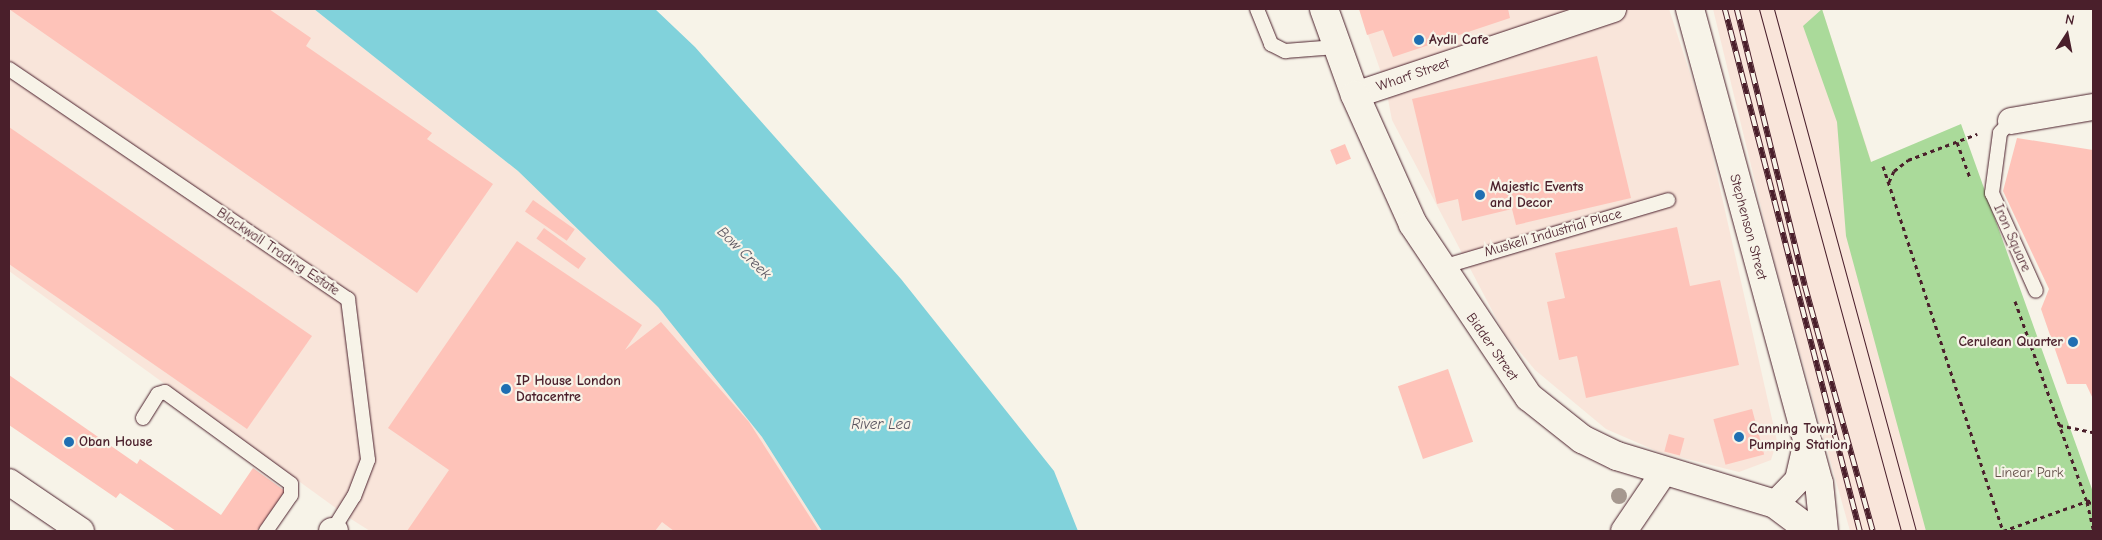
<!DOCTYPE html>
<html>
<head>
<meta charset="utf-8">
<style>
  body { margin:0 }
  #map { position:relative; width:2102px; height:540px; overflow:hidden; background:#f7f3e8; font-family:"Comic Neue",sans-serif }
  div>[style] { position:absolute }
  .built>* { inset:0; background:#f9e5da }
  .green>* { inset:0; background:#aada9a }
  .water>* { inset:0; background:#81d2db }
  .building>* { inset:0; background:#fec3b9; transform-origin:0 0 }
  .path>* { height:3px; margin-top:-1.5px; transform-origin:0; background:repeating-linear-gradient(90deg,#4a1f2b 0 4px,transparent 0 8px) }
  .roads { filter:drop-shadow(0 0 1px #4a1f2b) drop-shadow(0 0 1px #4a1f2b) }
  .lane>* { height:14px; margin:-7px; padding:0 7px; transform-origin:7px; border-radius:7px; background:#f7f3e8 }
  .street>* { height:26px; margin:-13px; padding:0 13px; transform-origin:13px; border-radius:13px; background:#f7f3e8 }
  .secondary>* { height:28px; margin:-14px; padding:0 14px; transform-origin:14px; border-radius:14px; background:#f7f3e8 }
  .tram>* { height:1px; margin:-0.5px; padding:0 0.5px; transform-origin:0.5px; border-radius:0.5px; background:#4a1f2b }
  .rail>* { height:5.5px; margin-top:-2.75px; transform-origin:0; background:repeating-linear-gradient(90deg,#f7f3e8 0 11px,#4a1f2b 0 22px); box-sizing:border-box; border-block:1px solid #4a1f2b }
  .trees>* { width:16px; height:16px; margin:-8px; border-radius:50%; background:#a5988f }
  .dots>* { width:14px; height:14px; translate:-50% -50%; box-sizing:border-box; border:2px solid #f7f3e8; border-radius:50% }
  span { translate:-50% -50%; white-space:nowrap; text-align:center; line-height:1.15; -webkit-text-stroke:4.5px #f7f3e8; paint-order:stroke }
  .poi-label { font-size:14px; color:#4a1f2b; font-weight:700 }
  .left { translate:0 -50%; text-align:left }
  .right { translate:-100% -50%; text-align:right }
  .street-label { font-size:14px; color:#4a1f2b }
  .park-label { font-size:14px; color:#624e47 }
  .water-label { font-size:15px; color:#5a5560; font-style:italic }
  .frame { position:absolute; inset:0; border:10px solid #4a1f2b; pointer-events:none }
  .north { position:absolute; left:2042px; top:10px; width:50px; height:50px; -webkit-text-stroke:4px #f7f3e8; paint-order:stroke; rotate:11deg; font-size:14px; font-weight:700; line-height:20px; text-align:center; color:#4a1f2b }
  .north::after { content:''; display:block; margin:auto; width:18px; height:22px; background:#4a1f2b; clip-path:polygon(50% 0,100% 100%,50% 72%,0 100%) }
</style>
</head>
<body>
<div id="map">
  <div class="built">
    <div style="clip-path:polygon(9px 9px,314px 9px,518px 171px,658px 307px,762px 437px,822px 531px,370px 531px,351px 519px,9px 271px)"></div>
    <div style="clip-path:polygon(1359px 9px,1669px 9px,1703px 113px,1777px 441px,1771px 460px,1739px 472px,1659px 452px,1606px 429px,1535px 370px,1504px 333px,1392px 120px,1385px 84px)"></div>
    <div style="clip-path:polygon(1713px 9px,1822px 9px,1991px 531px,1850px 531px,1773px 256px)"></div>
  </div>
  <div class="green">
    <div style="clip-path:polygon(1822px 9px,1871px 162px,1961px 124px,2093px 492px,2093px 530px,1926px 531px,1846px 236px,1837px 122px,1803px 26px)"></div>
  </div>
  <div class="water">
    <div style="clip-path:polygon(314px 9px,655px 9px,695px 47px,901px 279px,1054px 471px,1078px 531px,822px 531px,762px 437px,658px 307px,518px 171px)"></div>
  </div>
  <div class="building">
    <div style="clip-path:polygon(9px 9px,269px 9px,311px 38px,306px 46px,432px 133px,427px 139px,493px 184px,417px 293px)"></div>
    <div style="clip-path:polygon(1359px 9px,1508px 9px,1510px 18px,1393px 57px,1383px 30px,1367px 35px)"></div>
    <div style="clip-path:polygon(1597px 56px,1631px 198px,1516px 225px,1512px 209px,1462px 221px,1458px 199px,1437px 204px,1412px 99px)"></div>
    <div style="clip-path:polygon(9px 127px,312px 336px,247px 429px,9px 264px)"></div>
    <div style="clip-path:polygon(2017px 138px,2093px 150px,2093px 399px,2086px 384px,2067px 384px,2041px 309px,2049px 289px,2003px 191px)"></div>
    <div style="left:1345px;top:144px;width:16px;height:16px;rotate:68deg"></div>
    <div style="left:533px;top:200px;width:51px;height:14px;rotate:35deg"></div>
    <div style="clip-path:polygon(1677px 227px,1690px 286px,1720px 280px,1739px 365px,1586px 398px,1577px 356px,1559px 360px,1547px 302px,1565px 298px,1555px 253px)"></div>
    <div style="left:544px;top:228px;width:52px;height:13px;rotate:36deg"></div>
    <div style="clip-path:polygon(517px 241px,642px 325px,625px 350px,661px 322px,749px 422px,819px 531px,674px 531px,662px 522px,655px 531px,407px 531px,449px 470px,388px 428px)"></div>
    <div style="left:1448px;top:369px;width:77px;height:53px;rotate:71deg"></div>
    <div style="clip-path:polygon(9px 375px,137px 464px,140px 459px,221px 515px,253px 468px,285px 491px,257px 531px,176px 531px,120px 493px,116px 498px,9px 425px)"></div>
    <div style="left:1752px;top:409px;width:47px;height:40px;rotate:75deg"></div>
    <div style="left:1669px;top:434px;width:16px;height:18px;rotate:15deg"></div>
  </div>
  <div class="path">
    <div style="left:1957px;top:142px;width:38px;rotate:70deg"></div>
    <div style="left:1883px;top:166px;width:384px;rotate:71.8deg"></div>
    <div style="left:1889px;top:182px;width:12px;rotate:-66deg"></div>
    <div style="left:1894px;top:171px;width:18px;rotate:-38deg"></div>
    <div style="left:1908px;top:160px;width:74px;rotate:-20.6deg"></div>
    <div style="left:2015px;top:301px;width:214px;rotate:70.3deg"></div>
    <div style="left:2087px;top:502px;width:6px;rotate:9deg"></div>
    <div style="left:2059px;top:425px;width:35px;rotate:12deg"></div>
    <div style="left:2087px;top:502px;width:27px;rotate:77deg"></div>
    <div style="left:2003px;top:531px;width:96px;rotate:-19.6deg"></div>
  </div>
  <div class="roads">
    <div class="lane">
      <div style="left:1257px;top:9px;width:38px;rotate:68deg"></div>
      <div style="left:1271px;top:44px;width:16px;rotate:27deg"></div>
      <div style="left:1285px;top:51px;width:51px;rotate:-4.5deg"></div>
      <div style="left:9px;top:69px;width:410px;rotate:34.2deg"></div>
      <div style="left:348px;top:299px;width:162px;rotate:82.9deg"></div>
      <div style="left:368px;top:460px;width:39px;rotate:111deg"></div>
      <div style="left:354px;top:496px;width:40px;rotate:122deg"></div>
      <div style="left:2011px;top:121px;width:16px;rotate:133deg"></div>
      <div style="left:2000px;top:133px;width:61px;rotate:97.6deg"></div>
      <div style="left:1992px;top:193px;width:107px;rotate:65.8deg"></div>
      <div style="left:1439px;top:268px;width:239px;rotate:-16.5deg"></div>
      <div style="left:143px;top:418px;width:28px;rotate:-58deg"></div>
      <div style="left:158px;top:394px;width:7px;rotate:-16deg"></div>
      <div style="left:165px;top:392px;width:156px;rotate:36.1deg"></div>
      <div style="left:291px;top:484px;width:11px;rotate:90deg"></div>
      <div style="left:291px;top:495px;width:44px;rotate:124.8deg"></div>
    </div>
    <div class="street">
      <div style="left:1355px;top:95px;width:272px;rotate:-18.4deg"></div>
      <div style="left:2011px;top:121px;width:83px;rotate:-9.7deg"></div>
      <div style="left:9px;top:482px;width:87px;rotate:34.2deg"></div>
      <div style="left:1775px;top:504px;width:33px;rotate:-46deg"></div>
      <div style="left:1798px;top:480px;width:36px;rotate:-77deg"></div>
      <div style="left:332px;top:531px;width:3px"></div>
      <div style="left:1624px;top:531px;width:71px;rotate:-55.9deg"></div>
    </div>
    <div class="secondary">
      <div style="left:1324px;top:9px;width:91px;rotate:70.2deg"></div>
      <div style="left:1355px;top:95px;width:141px;rotate:65.8deg"></div>
      <div style="left:1413px;top:224px;width:208px;rotate:56.2deg"></div>
      <div style="left:1529px;top:397px;width:68px;rotate:38.4deg"></div>
      <div style="left:1582px;top:439px;width:39px;rotate:26deg"></div>
      <div style="left:1617px;top:456px;width:165px;rotate:16.9deg"></div>
      <div style="left:1775px;top:504px;width:45px;rotate:36.9deg"></div>
      <div style="left:1690px;top:9px;width:491px;rotate:74.8deg"></div>
      <div style="left:1819px;top:483px;width:48px;rotate:84.1deg"></div>
    </div>
  </div>
  <div class="tram">
    <div style="left:1759px;top:9px;width:541px;rotate:74.78deg"></div>
    <div style="left:1774px;top:9px;width:541px;rotate:74.78deg"></div>
  </div>
  <div class="rail">
    <div style="left:1725px;top:9px;width:539px;rotate:75.5deg"></div>
    <div style="left:1737px;top:9px;width:285px;rotate:76.2deg"></div>
    <div style="left:1805px;top:286px;width:254px;rotate:74.5deg"></div>
  </div>
  <div class="trees">
    <div style="left:1619px;top:496px"></div>
  </div>
  <div class="dots">
    <div style="left:1419px;top:40px;background:#1f6fb2"></div>
    <div style="left:1480px;top:195px;background:#1f6fb2"></div>
    <div style="left:2073px;top:342px;background:#1f6fb2"></div>
    <div style="left:506px;top:389px;background:#1f6fb2"></div>
    <div style="left:1739px;top:437px;background:#1f6fb2"></div>
    <div style="left:69px;top:442px;background:#1f6fb2"></div>
  </div>
  <div class="poi-label">
    <span class="left" style="left:1429px;top:40px">Aydil Cafe</span>
    <span class="left" style="left:1490px;top:195px">Majestic Events<br>and Decor</span>
    <span class="right" style="left:2063px;top:342px">Cerulean Quarter</span>
    <span class="left" style="left:516px;top:389px">IP House London<br>Datacentre</span>
    <span class="left" style="left:1749px;top:437px">Canning Town<br>Pumping Station</span>
    <span class="left" style="left:79px;top:442px">Oban House</span>
  </div>
  <div class="street-label">
    <span style="left:1413px;top:75px;rotate:-19deg">Wharf Street</span>
    <span style="left:1748px;top:227px;rotate:75deg">Stephenson Street</span>
    <span style="left:1553px;top:233px;rotate:-16deg">Muskell Industrial Place</span>
    <span style="left:2012px;top:238px;rotate:66deg">Iron Square</span>
    <span style="left:278px;top:252px;rotate:34deg">Blackwall Trading Estate</span>
    <span style="left:1492px;top:347px;rotate:55deg">Bidder Street</span>
  </div>
  <div class="park-label">
    <span style="left:2029px;top:473px">Linear Park</span>
  </div>
  <div class="water-label">
    <span style="left:744px;top:253px;rotate:44deg">Bow Creek</span>
    <span style="left:881px;top:425px">River Lea</span>
  </div>
  <div class="frame"></div>
  <div class="north">N</div>
</div>
</body>
</html>
